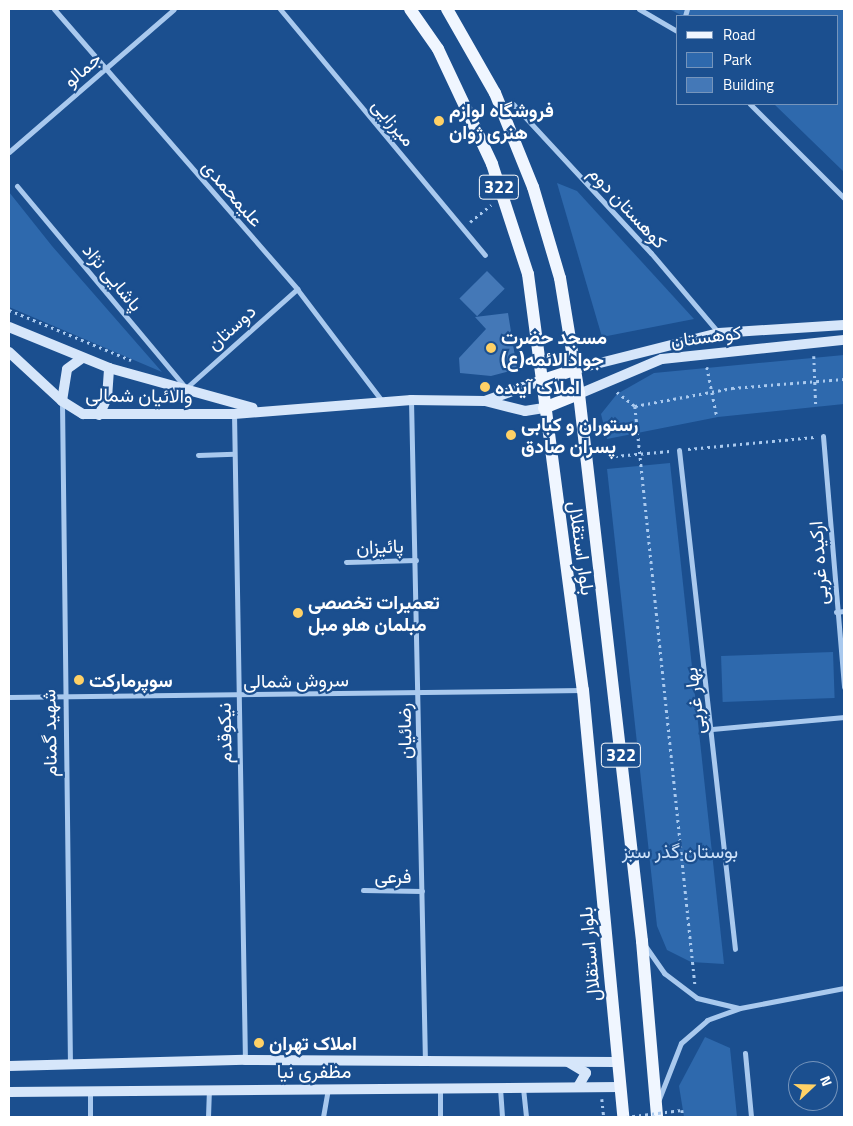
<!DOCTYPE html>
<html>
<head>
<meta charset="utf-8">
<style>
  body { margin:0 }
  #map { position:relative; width:853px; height:1126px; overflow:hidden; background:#1b4f8f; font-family:"Titillium Web",Vazirmatn,sans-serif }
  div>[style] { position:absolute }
  .green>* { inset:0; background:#2e69ad; transform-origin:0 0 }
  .building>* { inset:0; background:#4478b7; transform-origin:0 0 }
  .path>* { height:2.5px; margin-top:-1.25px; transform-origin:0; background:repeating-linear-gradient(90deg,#a9c9ee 0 2.5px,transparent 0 6.5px) }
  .street>* { height:5px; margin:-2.5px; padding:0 2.5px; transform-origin:2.5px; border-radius:2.5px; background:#a9c9ee }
  .secondary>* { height:10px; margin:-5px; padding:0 5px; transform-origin:5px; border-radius:5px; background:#d6e6fa }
  .primary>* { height:12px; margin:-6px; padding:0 6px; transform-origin:6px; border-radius:6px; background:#f0f6ff }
  .path-bridge>* { height:2.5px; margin-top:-1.25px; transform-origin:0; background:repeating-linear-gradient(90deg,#a9c9ee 0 2.5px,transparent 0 6.5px) }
  .dots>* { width:14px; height:14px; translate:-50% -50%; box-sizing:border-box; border:2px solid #1b4f8f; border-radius:50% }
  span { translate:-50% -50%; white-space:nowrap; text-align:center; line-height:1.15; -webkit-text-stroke:4.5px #1b4f8f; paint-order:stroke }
  .shield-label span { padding:1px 4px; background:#1b4f8f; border:1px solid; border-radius:4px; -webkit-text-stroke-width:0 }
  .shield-label { font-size:18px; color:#fff; font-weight:700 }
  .street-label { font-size:19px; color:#fff }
  .poi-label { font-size:19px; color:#fff; font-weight:700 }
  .left { translate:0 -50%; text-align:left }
  .park-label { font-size:19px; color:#cfe3fa }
  .frame { position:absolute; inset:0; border:10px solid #fff; pointer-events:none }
  .legend { position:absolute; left:676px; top:15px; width:162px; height:90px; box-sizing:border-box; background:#1b4f8f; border:1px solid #7695bc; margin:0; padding:6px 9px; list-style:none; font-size:15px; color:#fff }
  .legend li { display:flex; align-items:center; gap:10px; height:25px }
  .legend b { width:25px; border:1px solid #7695bc }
  .north { position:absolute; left:788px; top:1061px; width:50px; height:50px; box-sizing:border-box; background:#1b4f8f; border:1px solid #7695bc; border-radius:50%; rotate:69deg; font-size:14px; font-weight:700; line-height:20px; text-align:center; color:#fff }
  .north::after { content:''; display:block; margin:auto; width:18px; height:22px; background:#ffd166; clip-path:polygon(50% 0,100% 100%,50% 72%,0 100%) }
</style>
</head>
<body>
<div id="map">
  <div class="green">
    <div style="clip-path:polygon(669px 9px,844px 9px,844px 172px,774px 104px,837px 104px,837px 16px,683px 16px)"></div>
    <div style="clip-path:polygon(557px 183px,577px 191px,694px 319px,602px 337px)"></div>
    <div style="clip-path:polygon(9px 192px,52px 246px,162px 372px,9px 307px)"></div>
    <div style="clip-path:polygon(844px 355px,844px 404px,718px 417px,607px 439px,601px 414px,617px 394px,654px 373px)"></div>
    <div style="clip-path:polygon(670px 463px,724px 964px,691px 962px,667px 950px,657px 926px,607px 469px)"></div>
    <div style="left:833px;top:652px;width:46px;height:112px;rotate:88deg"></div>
    <div style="clip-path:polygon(705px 1037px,730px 1048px,737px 1117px,684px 1117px,679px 1086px)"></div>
  </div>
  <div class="building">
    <div style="left:487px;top:271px;width:25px;height:39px;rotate:45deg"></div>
    <div style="clip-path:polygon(508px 313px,517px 369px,491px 376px,460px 373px,459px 358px,486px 329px,475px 317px)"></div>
  </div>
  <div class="path">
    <div style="left:470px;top:222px;width:27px;rotate:-39deg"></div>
    <div style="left:9px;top:310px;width:132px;rotate:22.3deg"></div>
    <div style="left:814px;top:356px;width:51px;rotate:87.8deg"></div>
    <div style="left:707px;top:367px;width:51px;rotate:78.7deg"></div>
    <div style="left:617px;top:392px;width:23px;rotate:38deg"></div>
    <div style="left:635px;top:406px;width:99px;rotate:-10.5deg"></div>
    <div style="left:732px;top:388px;width:112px;rotate:-4.6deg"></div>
    <div style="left:635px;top:406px;width:581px;rotate:84.07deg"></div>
    <div style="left:688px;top:449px;width:127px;rotate:-5.4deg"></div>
    <div style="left:615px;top:456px;width:55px;rotate:-5.2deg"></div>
    <div style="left:602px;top:1099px;width:18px;rotate:84deg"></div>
    <div style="left:682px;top:1110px;width:7px;rotate:82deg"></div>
  </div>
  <div class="street">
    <div style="left:54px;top:9px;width:371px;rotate:49deg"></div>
    <div style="left:297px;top:289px;width:141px;rotate:52.8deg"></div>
    <div style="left:280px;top:9px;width:320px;rotate:50.2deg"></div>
    <div style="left:639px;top:9px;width:44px;rotate:30.1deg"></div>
    <div style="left:685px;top:16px;width:7px;rotate:-74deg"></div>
    <div style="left:513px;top:104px;width:203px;rotate:47.2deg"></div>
    <div style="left:651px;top:253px;width:104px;rotate:49.7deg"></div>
    <div style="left:750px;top:104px;width:133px;rotate:45deg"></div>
    <div style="left:9px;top:152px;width:218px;rotate:-40.9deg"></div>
    <div style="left:17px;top:186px;width:263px;rotate:50.1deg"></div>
    <div style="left:186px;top:388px;width:149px;rotate:-41.7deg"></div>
    <div style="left:411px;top:400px;width:661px;rotate:88.79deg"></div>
    <div style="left:62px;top:402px;width:662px;rotate:89.31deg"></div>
    <div style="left:234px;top:413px;width:647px;rotate:89.03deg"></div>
    <div style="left:823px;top:436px;width:252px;rotate:85.2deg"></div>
    <div style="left:679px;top:450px;width:502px;rotate:83.6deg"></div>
    <div style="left:198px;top:455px;width:36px;rotate:-2deg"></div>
    <div style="left:346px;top:562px;width:70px;rotate:-1.6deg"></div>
    <div style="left:836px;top:612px;width:8px;rotate:-7deg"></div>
    <div style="left:9px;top:697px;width:574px;rotate:-0.7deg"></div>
    <div style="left:712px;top:729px;width:133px;rotate:-5.2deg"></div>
    <div style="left:363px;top:890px;width:59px;rotate:1deg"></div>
    <div style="left:646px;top:947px;width:32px;rotate:55deg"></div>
    <div style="left:664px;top:973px;width:41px;rotate:37.1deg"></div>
    <div style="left:697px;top:998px;width:43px;rotate:13.4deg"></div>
    <div style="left:745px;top:1053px;width:64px;rotate:84.6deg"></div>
    <div style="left:500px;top:1088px;width:29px;rotate:86deg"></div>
    <div style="left:523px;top:1088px;width:29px;rotate:84deg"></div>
    <div style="left:440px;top:1089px;width:28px;rotate:90deg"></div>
    <div style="left:659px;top:1099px;width:60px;rotate:-68.6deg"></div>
    <div style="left:681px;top:1043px;width:35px;rotate:-41deg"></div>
    <div style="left:707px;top:1020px;width:35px;rotate:-20deg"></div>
    <div style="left:740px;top:1008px;width:106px;rotate:-10.9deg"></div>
    <div style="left:90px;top:1117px;width:26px;rotate:-90deg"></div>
    <div style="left:208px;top:1117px;width:27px;rotate:-88deg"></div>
    <div style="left:323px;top:1117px;width:29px;rotate:-80deg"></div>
  </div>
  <div class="secondary">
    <div style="left:9px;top:327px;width:108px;rotate:22.3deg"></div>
    <div style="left:109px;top:368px;width:149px;rotate:15.5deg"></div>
    <div style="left:9px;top:352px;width:72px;rotate:42.8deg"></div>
    <div style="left:62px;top:401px;width:25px;rotate:32deg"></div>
    <div style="left:83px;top:414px;width:151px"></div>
    <div style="left:234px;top:414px;width:178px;rotate:-4.5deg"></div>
    <div style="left:411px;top:400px;width:74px;rotate:0.8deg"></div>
    <div style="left:485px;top:401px;width:41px;rotate:14deg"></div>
    <div style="left:525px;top:411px;width:19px;rotate:-9deg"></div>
    <div style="left:576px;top:369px;width:147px;rotate:-14.1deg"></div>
    <div style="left:719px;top:333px;width:125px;rotate:-3.7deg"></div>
    <div style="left:579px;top:394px;width:90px;rotate:-22.9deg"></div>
    <div style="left:662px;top:359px;width:183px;rotate:-6deg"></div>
    <div style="left:62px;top:401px;width:32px;rotate:-81deg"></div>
    <div style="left:67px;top:369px;width:19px;rotate:-36deg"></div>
    <div style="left:485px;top:401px;width:59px;rotate:-20deg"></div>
    <div style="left:99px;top:415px;width:19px;rotate:-65deg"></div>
    <div style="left:107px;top:398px;width:30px;rotate:-86deg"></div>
    <div style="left:568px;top:1062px;width:21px;rotate:31deg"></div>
    <div style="left:586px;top:1073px;width:16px;rotate:120deg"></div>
    <div style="left:9px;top:1066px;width:236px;rotate:-1.5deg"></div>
    <div style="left:245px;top:1060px;width:372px;rotate:0.3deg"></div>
    <div style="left:9px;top:1092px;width:611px;rotate:-0.47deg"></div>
  </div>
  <div class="primary">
    <div style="left:410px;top:9px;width:49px;rotate:55deg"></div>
    <div style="left:438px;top:49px;width:127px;rotate:64.8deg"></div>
    <div style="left:492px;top:164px;width:116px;rotate:71.9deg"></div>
    <div style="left:528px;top:274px;width:420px;rotate:82.5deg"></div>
    <div style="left:583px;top:690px;width:429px;rotate:84.6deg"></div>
    <div style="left:447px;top:9px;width:97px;rotate:60.3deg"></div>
    <div style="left:495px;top:93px;width:101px;rotate:68deg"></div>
    <div style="left:533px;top:187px;width:95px;rotate:73.5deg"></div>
    <div style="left:560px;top:278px;width:118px;rotate:80.7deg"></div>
    <div style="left:579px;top:394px;width:551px;rotate:83.43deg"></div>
    <div style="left:642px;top:941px;width:177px;rotate:85.1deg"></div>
    <div style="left:540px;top:381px;width:38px;rotate:-18deg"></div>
    <div style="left:544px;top:408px;width:38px;rotate:-22deg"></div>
  </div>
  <div class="path-bridge">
    <div style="left:626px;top:1117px;width:56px;rotate:-7.1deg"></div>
  </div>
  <div class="dots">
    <div style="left:439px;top:121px;background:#ffd166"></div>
    <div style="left:491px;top:348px;background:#ffd166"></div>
    <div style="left:485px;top:387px;background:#ffd166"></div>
    <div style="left:511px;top:435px;background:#ffd166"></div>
    <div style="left:298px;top:613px;background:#ffd166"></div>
    <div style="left:79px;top:680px;background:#ffd166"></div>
    <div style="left:259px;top:1043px;background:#ffd166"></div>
  </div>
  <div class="shield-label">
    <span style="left:499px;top:187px">322</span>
    <span style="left:621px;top:755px">322</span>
  </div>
  <div class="street-label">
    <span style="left:82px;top:69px;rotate:-41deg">جمالو</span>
    <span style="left:394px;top:122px;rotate:50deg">میرزایی</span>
    <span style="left:233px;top:193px;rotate:49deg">علیمحمدی</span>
    <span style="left:628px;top:207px;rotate:47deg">کوهستان دوم</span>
    <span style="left:113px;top:277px;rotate:50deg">پاشایی نژاد</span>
    <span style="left:231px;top:327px;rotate:-42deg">دوستان</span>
    <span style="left:706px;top:336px;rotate:-7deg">کوهستان</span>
    <span style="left:139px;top:395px;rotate:1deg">والائیان شمالی</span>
    <span style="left:380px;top:546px;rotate:-2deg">پائیزان</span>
    <span style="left:582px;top:548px;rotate:82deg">بلوار استقلال</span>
    <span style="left:818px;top:563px;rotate:-94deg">ارکیده غربی</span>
    <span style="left:296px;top:680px;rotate:-1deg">سروش شمالی</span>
    <span style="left:694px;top:701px;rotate:-97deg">بهار غربی</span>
    <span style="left:404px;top:731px;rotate:-91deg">رضائیان</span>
    <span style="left:49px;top:733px;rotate:-91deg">شهید گمنام</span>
    <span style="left:224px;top:733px;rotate:-91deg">نیکوقدم</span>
    <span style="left:393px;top:876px">فرعی</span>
    <span style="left:589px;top:954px;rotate:-95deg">بلوار استقلال</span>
    <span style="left:314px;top:1071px">مظفری نیا</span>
  </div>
  <div class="poi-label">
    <span class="left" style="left:449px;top:121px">فروشگاه لوازم<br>هنری ژوان</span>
    <span class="left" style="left:501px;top:348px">مسجد حضرت<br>جوادالائمه(ع)</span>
    <span class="left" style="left:495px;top:387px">املاک آینده</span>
    <span class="left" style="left:521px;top:435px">رستوران و کبابی<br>پسران صادق</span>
    <span class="left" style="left:308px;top:613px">تعمیرات تخصصی<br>مبلمان هلو مبل</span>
    <span class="left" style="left:89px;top:680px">سوپرمارکت</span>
    <span class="left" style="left:269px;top:1043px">املاک تهران</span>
  </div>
  <div class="park-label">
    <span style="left:680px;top:851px">بوستان گذر سبز</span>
  </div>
  <div class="frame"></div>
  <ul class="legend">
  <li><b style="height:6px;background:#f0f6ff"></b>Road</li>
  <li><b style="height:14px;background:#2e69ad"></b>Park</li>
  <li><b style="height:14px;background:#4478b7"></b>Building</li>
  </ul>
  <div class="north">N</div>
</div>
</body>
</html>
